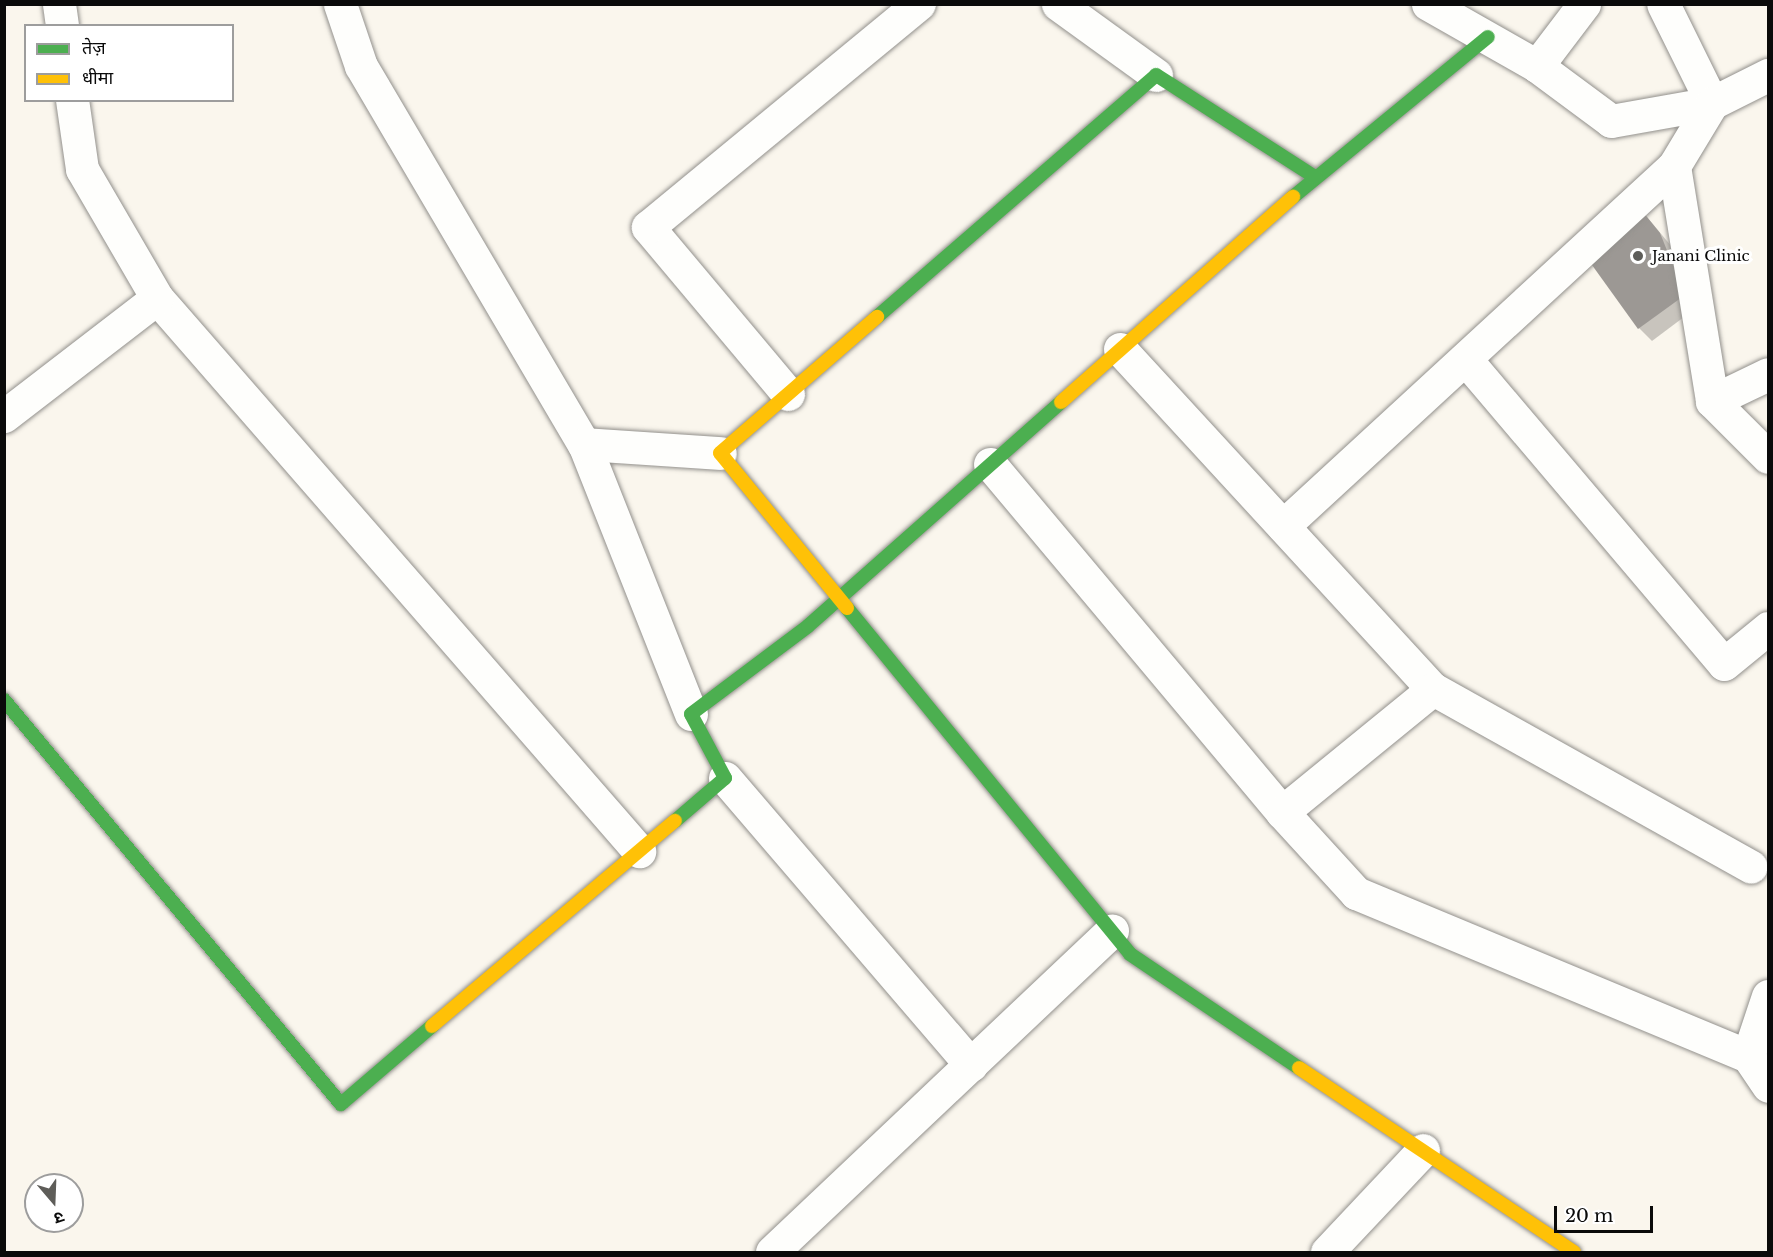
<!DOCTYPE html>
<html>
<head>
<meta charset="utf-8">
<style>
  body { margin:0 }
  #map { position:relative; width:1773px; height:1257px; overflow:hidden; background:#faf6ed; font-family:"Libre Baskerville","Noto Sans Devanagari",serif }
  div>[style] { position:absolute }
  .shadow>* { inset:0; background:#0003 }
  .building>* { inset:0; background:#9c9894 }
  .roads { filter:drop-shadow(0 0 2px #92908c) drop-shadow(0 0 2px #92908c) }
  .street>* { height:33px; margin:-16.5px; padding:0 16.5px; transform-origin:16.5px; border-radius:16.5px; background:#fefefc }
  .fast>* { height:14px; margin:-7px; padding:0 7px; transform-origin:7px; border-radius:7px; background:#4caf50 }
  .slow>* { height:14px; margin:-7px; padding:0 7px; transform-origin:7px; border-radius:7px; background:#ffc107 }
  .dots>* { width:16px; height:16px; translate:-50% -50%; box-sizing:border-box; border:3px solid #fff; border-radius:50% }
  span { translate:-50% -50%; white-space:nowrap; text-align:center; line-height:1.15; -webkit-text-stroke:6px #fff; paint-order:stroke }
  .poi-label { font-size:15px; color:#0a0a0a }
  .left { translate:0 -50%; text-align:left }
  .frame { position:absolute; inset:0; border:6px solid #0a0a0a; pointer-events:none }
  .legend { position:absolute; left:24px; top:24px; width:210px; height:78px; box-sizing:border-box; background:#fff; border:2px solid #9d9d9d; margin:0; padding:8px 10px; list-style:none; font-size:18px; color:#0a0a0a }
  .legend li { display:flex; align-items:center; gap:12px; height:30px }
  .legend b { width:30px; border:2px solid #9d9d9d }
  .north { position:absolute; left:24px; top:1173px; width:60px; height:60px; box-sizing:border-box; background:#fff; border:2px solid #9d9d9d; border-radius:50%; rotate:161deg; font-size:16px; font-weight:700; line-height:24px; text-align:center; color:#0a0a0a }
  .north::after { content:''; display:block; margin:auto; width:21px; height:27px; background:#5e5d59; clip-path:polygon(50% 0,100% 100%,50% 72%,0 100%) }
  .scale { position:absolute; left:1554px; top:1206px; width:99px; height:27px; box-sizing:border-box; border:3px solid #0a0a0a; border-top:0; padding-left:8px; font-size:18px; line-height:21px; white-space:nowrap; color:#0a0a0a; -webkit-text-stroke:4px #fff; paint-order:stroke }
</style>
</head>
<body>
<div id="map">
  <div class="shadow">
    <div style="clip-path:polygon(1642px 211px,1672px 247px,1696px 308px,1652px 341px,1639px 328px)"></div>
  </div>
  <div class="building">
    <div style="clip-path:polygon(1630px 196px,1660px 233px,1685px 295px,1638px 329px,1574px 240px)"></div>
  </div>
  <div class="roads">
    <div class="street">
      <div style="left:59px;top:4px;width:22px;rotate:82deg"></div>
      <div style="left:340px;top:4px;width:65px;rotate:71.3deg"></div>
      <div style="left:361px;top:66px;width:439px;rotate:59.5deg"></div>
      <div style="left:1058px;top:4px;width:121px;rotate:35.9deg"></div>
      <div style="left:1428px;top:4px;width:125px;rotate:29.6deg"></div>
      <div style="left:1537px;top:66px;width:92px;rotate:36.6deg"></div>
      <div style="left:1611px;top:121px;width:103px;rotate:-10.1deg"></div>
      <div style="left:1712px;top:103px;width:110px;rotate:-116.3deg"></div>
      <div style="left:1537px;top:66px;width:78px;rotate:-52.8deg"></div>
      <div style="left:1674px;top:166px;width:238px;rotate:80.8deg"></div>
      <div style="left:1712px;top:401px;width:79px;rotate:45deg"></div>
      <div style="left:157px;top:298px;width:734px;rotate:48.92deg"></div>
      <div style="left:1120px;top:349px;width:462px;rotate:47.4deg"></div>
      <div style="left:1433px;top:689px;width:364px;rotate:29.2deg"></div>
      <div style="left:1467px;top:361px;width:397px;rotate:49.7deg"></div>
      <div style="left:1724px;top:664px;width:57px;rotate:-39.3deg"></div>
      <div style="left:788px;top:394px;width:218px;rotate:-130deg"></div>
      <div style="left:648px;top:227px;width:351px;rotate:-39.5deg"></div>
      <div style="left:1712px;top:401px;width:62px;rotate:-25.7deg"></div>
      <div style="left:4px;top:416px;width:193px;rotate:-37.6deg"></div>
      <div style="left:157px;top:298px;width:149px;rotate:-120.2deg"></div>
      <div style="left:82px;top:169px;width:70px;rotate:-98.2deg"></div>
      <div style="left:990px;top:464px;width:454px;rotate:50deg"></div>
      <div style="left:1283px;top:526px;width:531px;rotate:-42.64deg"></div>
      <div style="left:1674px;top:166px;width:74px;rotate:-58.9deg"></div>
      <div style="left:1712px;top:103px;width:63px;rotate:-26.6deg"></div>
      <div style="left:1433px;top:689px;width:195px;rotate:140.8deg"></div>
      <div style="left:1282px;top:812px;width:110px;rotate:47.6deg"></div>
      <div style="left:1356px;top:893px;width:425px;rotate:22.6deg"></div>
      <div style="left:691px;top:714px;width:290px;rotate:-111.6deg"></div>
      <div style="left:584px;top:444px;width:136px;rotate:3.8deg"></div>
      <div style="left:725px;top:778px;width:378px;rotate:49.4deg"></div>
      <div style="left:1768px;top:996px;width:63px;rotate:108.4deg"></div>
      <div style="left:1748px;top:1056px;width:36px;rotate:56deg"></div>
      <div style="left:772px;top:1252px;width:468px;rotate:-43.4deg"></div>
      <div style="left:1327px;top:1252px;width:140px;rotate:-46.7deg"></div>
    </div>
    <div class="fast">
      <div style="left:1293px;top:197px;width:252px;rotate:-39.4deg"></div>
      <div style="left:877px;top:317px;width:369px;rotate:-40.9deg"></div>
      <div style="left:1156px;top:75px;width:189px;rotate:32.7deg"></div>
      <div style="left:847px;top:608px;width:447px;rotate:50.7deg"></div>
      <div style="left:1130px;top:954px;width:204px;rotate:34deg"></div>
      <div style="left:4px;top:700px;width:526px;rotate:50.17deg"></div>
      <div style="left:341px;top:1104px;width:120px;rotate:-40.6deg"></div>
      <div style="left:675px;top:821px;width:66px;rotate:-40.7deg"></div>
      <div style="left:725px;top:778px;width:72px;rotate:-118deg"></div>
      <div style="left:691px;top:714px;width:146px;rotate:-36.9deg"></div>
      <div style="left:808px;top:626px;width:338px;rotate:-41.5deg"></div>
    </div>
    <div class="slow">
      <div style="left:1061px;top:402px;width:310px;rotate:-41.5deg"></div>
      <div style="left:847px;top:608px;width:200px;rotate:-129.3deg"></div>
      <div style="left:720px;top:453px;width:208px;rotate:-40.9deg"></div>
      <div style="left:432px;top:1026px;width:318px;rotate:-40.2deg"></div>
      <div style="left:1299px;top:1068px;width:331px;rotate:33.8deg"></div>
    </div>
  </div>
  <div class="dots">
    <div style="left:1638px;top:256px;background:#5e5d59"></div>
  </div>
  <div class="poi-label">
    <span class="left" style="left:1652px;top:256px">Janani Clinic</span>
  </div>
  <div class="frame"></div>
  <ul class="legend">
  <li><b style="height:8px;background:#4caf50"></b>तेज़</li>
  <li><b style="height:8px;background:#ffc107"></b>धीमा</li>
  </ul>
  <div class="north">उ</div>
  <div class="scale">20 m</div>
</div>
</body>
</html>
